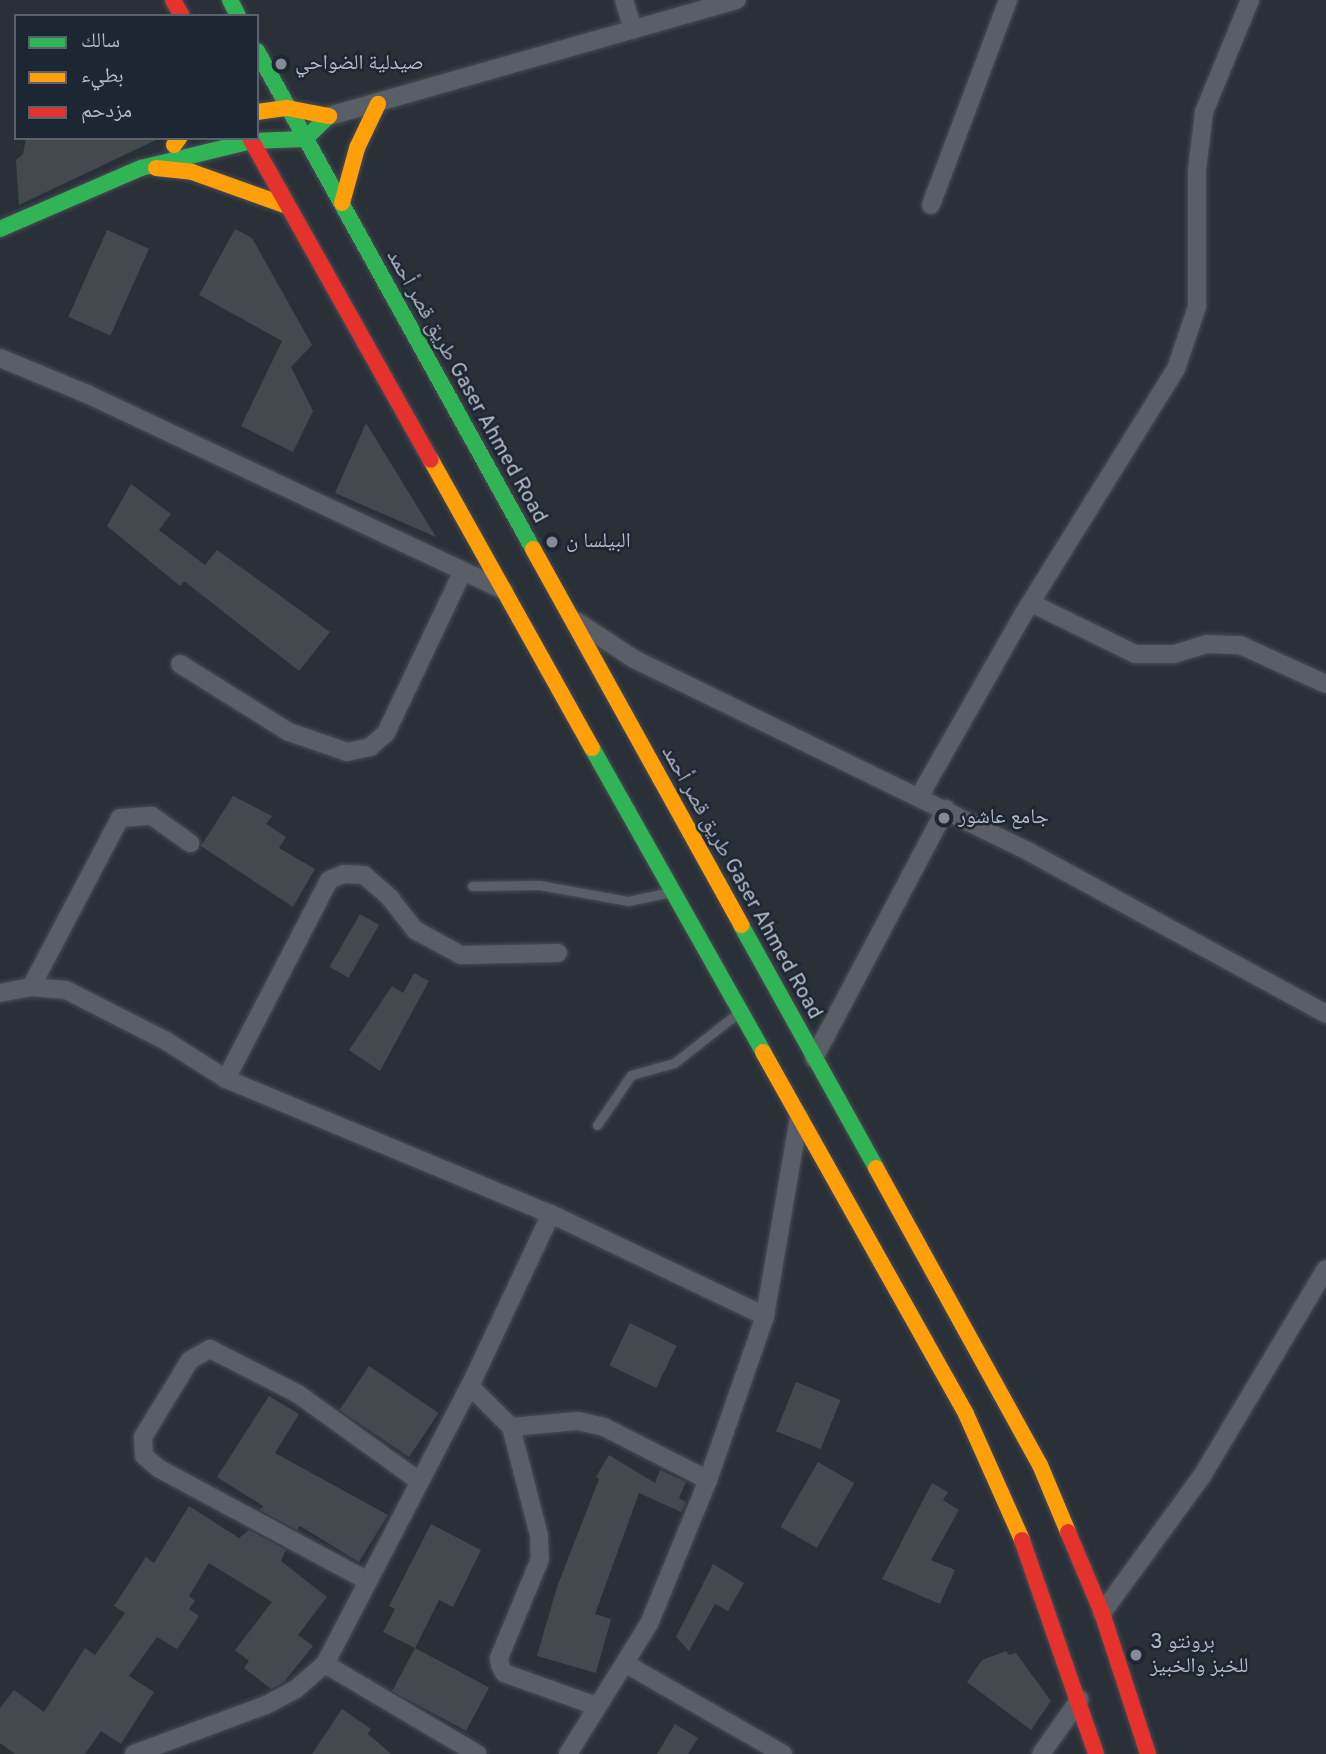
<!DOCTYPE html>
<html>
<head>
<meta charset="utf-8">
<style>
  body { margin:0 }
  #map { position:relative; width:1326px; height:1754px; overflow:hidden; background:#2a3038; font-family:Overpass,"Noto Naskh Arabic",sans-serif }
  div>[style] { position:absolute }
  .building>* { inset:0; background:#444950; transform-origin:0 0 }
  .roads { filter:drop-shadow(0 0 2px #484c53) drop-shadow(0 0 2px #484c53) }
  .lane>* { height:9px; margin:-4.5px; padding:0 4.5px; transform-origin:4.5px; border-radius:4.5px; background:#5a5e66 }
  .street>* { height:18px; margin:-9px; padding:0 9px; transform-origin:9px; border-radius:9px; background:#5a5e66 }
  .fast>* { height:16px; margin:-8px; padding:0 8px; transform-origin:8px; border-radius:8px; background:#30b455 }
  .slow>* { height:16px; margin:-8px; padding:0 8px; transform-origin:8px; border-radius:8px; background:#ff9f0a }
  .jam>* { height:16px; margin:-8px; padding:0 8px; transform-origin:8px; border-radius:8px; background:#e5322d }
  .dots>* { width:19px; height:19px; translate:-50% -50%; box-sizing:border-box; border:4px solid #1d2633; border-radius:50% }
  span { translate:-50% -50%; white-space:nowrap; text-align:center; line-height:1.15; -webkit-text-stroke:5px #1d2633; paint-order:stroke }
  .poi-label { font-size:21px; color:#b4bcc9 }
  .left { translate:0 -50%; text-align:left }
  .street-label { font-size:21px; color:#b4bcc9 }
  .legend { position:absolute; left:14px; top:14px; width:245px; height:126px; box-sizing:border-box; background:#1d2633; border:2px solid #59626f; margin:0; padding:9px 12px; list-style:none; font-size:21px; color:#b4bcc9 }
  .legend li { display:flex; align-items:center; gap:14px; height:35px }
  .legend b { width:35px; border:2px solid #59626f }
</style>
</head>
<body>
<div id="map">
  <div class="building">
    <div style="clip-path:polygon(26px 138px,160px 138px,19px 205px,16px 160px,23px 154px)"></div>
    <div style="clip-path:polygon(235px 229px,252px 238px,312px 345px,291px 367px,313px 411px,293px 452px,241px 426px,282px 341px,199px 295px)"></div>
    <div style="left:107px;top:230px;width:46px;height:95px;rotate:24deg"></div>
    <div style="clip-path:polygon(366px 423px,436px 537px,335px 493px)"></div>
    <div style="clip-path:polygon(131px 484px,171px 514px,159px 530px,205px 565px,217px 550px,330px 632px,299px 671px,184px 581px,180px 586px,107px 526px)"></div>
    <div style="clip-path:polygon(233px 796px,272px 816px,266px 824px,286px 837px,279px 848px,315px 869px,293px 907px,201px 846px)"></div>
    <div style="left:360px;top:914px;width:22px;height:61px;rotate:30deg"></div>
    <div style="clip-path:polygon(414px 973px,429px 981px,380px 1071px,349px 1050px,392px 986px,403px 993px)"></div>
    <div style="left:630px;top:1323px;width:52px;height:47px;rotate:26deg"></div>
    <div style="left:369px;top:1366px;width:84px;height:53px;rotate:34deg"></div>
    <div style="left:796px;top:1382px;width:48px;height:53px;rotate:22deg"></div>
    <div style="clip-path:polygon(269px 1396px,299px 1414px,275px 1453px,388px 1515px,359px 1562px,300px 1526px,297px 1530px,260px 1510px,263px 1506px,217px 1477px)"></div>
    <div style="clip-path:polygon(609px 1455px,655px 1483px,660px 1470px,686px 1482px,679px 1498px,686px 1502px,681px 1512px,639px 1493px,595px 1614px,611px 1619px,596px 1673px,537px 1656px,557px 1587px,599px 1479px,596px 1477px)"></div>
    <div style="left:818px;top:1462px;width:42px;height:75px;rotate:30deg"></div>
    <div style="clip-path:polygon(932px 1483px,948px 1492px,943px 1500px,959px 1510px,931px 1560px,955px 1570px,940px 1604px,882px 1579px)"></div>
    <div style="clip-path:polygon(189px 1506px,239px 1538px,249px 1530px,286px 1550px,281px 1561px,327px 1597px,298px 1635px,313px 1646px,284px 1682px,271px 1689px,244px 1668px,249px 1661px,235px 1650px,272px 1602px,209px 1563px,189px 1596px,195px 1601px,189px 1609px,199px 1616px,177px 1649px,157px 1637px,129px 1676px,154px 1692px,121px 1744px,101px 1731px,85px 1754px,15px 1754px,0 1743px,0 1708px,14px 1690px,44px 1712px,85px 1648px,95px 1655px,125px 1613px,114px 1606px,146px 1557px,154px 1563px)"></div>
    <div style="clip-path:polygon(431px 1524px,481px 1550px,453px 1607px,439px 1600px,415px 1648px,383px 1632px,395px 1609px,389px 1606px)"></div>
    <div style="clip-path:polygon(713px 1564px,744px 1583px,728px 1611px,715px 1604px,689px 1651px,676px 1637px)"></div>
    <div style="left:415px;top:1648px;width:84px;height:49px;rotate:28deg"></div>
    <div style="clip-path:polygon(1006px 1651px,1009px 1655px,1016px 1653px,1051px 1701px,1031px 1730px,967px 1682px,982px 1660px)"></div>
    <div style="clip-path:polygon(342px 1709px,371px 1729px,368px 1734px,391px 1754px,312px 1754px)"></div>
    <div style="clip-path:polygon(675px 1724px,698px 1738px,688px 1754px,657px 1754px)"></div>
  </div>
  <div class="roads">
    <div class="lane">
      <div style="left:472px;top:886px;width:67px;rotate:-0.9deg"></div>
      <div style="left:539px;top:885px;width:90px;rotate:10.2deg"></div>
      <div style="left:628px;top:901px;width:44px;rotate:-11.8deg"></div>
      <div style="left:597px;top:1125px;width:60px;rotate:-55.8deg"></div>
      <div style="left:631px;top:1075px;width:45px;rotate:-15.6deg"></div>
      <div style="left:674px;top:1063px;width:81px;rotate:-38deg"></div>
    </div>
    <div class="street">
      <div style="left:624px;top:0;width:31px;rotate:73deg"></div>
      <div style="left:329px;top:116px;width:424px;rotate:-15.9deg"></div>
      <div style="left:931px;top:205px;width:219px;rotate:-69.4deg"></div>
      <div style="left:0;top:358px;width:94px;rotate:22.5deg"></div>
      <div style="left:87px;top:394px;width:461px;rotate:25.2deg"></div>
      <div style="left:1031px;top:603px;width:116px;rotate:26.1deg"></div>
      <div style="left:1135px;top:654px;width:39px"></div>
      <div style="left:1174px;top:654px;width:34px;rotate:-17deg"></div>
      <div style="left:1207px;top:644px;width:33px;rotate:2deg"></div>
      <div style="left:1240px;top:645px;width:94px;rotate:24.4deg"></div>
      <div style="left:576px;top:621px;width:69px;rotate:33.2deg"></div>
      <div style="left:634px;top:659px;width:442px;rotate:26deg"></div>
      <div style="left:1031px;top:853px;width:336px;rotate:28.6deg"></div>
      <div style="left:180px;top:664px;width:128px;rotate:32deg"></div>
      <div style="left:289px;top:732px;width:61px;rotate:19deg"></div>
      <div style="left:347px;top:752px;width:24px;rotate:-12deg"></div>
      <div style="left:370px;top:747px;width:21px;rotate:-41deg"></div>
      <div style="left:386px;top:733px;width:179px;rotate:-64.6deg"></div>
      <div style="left:919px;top:797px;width:212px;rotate:-60.3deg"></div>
      <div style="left:1024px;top:613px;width:287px;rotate:-58.1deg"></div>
      <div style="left:1176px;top:369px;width:65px;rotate:-71.3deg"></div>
      <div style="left:1197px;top:307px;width:137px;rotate:-90deg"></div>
      <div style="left:1197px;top:170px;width:58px;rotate:-83.1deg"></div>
      <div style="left:1204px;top:112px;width:121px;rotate:-67.7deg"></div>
      <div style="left:31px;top:987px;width:191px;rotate:-62.2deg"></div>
      <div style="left:120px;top:818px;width:32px;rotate:-4deg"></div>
      <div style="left:152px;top:816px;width:47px;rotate:35.4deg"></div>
      <div style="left:0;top:993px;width:32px;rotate:-11deg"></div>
      <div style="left:31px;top:987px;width:35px;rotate:5deg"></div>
      <div style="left:66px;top:990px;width:112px;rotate:27deg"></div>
      <div style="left:166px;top:1041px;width:71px;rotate:32.3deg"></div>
      <div style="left:226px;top:1079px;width:352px;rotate:22.6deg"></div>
      <div style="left:551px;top:1214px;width:237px;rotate:25.5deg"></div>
      <div style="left:814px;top:1058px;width:282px;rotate:-62.1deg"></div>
      <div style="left:226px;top:1079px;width:224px;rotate:-62.6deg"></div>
      <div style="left:329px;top:880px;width:16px;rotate:-22deg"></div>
      <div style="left:344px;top:874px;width:20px;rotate:3deg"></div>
      <div style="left:364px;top:875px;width:35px;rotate:41deg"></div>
      <div style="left:390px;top:898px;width:41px;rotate:52deg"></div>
      <div style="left:415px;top:930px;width:52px;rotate:28.5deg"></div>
      <div style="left:461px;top:955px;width:97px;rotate:-1.2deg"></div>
      <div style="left:470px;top:1386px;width:58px;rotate:45deg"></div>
      <div style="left:511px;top:1427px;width:112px;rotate:75.5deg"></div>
      <div style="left:539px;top:1535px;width:24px;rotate:88deg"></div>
      <div style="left:540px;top:1559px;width:107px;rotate:112.5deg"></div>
      <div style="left:499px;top:1658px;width:7px;rotate:82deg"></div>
      <div style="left:500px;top:1665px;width:9px;rotate:63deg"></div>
      <div style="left:504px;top:1673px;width:98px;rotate:19.7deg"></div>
      <div style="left:511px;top:1427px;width:67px;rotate:-5.1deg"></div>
      <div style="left:578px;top:1421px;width:27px;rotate:13deg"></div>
      <div style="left:604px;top:1427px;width:117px;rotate:27deg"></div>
      <div style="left:366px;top:1580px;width:236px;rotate:-151.7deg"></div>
      <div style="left:158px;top:1468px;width:18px;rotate:-139deg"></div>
      <div style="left:144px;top:1456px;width:19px;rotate:-93deg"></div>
      <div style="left:143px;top:1437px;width:90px;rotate:-58.6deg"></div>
      <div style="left:190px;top:1360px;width:23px;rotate:-29deg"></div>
      <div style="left:210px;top:1349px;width:99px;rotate:27.1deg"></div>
      <div style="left:298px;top:1394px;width:149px;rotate:35.7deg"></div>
      <div style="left:1102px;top:1613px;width:170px;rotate:-53.9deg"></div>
      <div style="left:1202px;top:1476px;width:241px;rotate:-59.1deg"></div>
      <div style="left:325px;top:1664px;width:177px;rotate:30.6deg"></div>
      <div style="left:626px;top:1664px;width:181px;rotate:29.8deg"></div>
      <div style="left:134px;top:1754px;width:141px;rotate:-20.4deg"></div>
      <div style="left:266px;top:1705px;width:34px;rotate:-28deg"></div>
      <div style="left:296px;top:1689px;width:38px;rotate:-41deg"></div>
      <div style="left:325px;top:1664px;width:314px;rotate:-62.5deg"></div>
      <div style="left:470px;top:1386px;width:190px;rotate:-64.8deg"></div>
      <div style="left:568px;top:1754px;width:153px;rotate:-58.1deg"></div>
      <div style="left:649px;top:1624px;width:156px;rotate:-67.7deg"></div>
      <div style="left:708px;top:1480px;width:174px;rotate:-70.8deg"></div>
      <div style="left:765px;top:1316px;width:202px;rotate:-80.3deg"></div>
      <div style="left:1041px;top:1754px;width:67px;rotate:-54.7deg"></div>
    </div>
    <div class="fast">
      <div style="left:230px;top:0;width:18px;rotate:63deg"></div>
      <div style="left:257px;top:51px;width:569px;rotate:61deg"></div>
      <div style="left:0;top:229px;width:154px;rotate:-23.4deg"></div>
      <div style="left:141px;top:168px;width:114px;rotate:-13.7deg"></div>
      <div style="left:252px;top:141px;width:53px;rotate:-2.2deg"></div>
      <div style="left:305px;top:139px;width:33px;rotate:-44deg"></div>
      <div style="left:592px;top:748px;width:349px;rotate:60.6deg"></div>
      <div style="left:741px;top:925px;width:278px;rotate:60.9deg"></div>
    </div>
    <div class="slow">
      <div style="left:257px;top:112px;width:30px;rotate:-8deg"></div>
      <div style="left:287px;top:108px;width:43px;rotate:10.8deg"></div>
      <div style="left:174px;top:145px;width:9px;rotate:-54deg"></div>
      <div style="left:156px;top:168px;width:36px;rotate:6deg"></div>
      <div style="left:192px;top:172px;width:101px;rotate:19.7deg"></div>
      <div style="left:342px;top:203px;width:57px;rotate:-74.7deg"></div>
      <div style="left:357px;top:148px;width:49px;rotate:-64.5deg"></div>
      <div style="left:431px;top:460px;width:330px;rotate:60.8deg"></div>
      <div style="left:533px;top:549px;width:430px;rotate:61deg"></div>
      <div style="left:763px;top:1052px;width:415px;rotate:60.7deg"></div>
      <div style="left:966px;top:1414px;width:138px;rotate:66deg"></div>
      <div style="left:876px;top:1168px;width:339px;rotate:61.1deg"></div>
      <div style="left:1040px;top:1465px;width:73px;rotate:67.3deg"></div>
    </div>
    <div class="jam">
      <div style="left:173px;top:0;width:18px;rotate:61deg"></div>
      <div style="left:250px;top:138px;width:369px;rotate:60.7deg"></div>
      <div style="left:1068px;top:1532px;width:88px;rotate:67.2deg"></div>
      <div style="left:1102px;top:1613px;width:148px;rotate:71.9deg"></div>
      <div style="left:1022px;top:1540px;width:226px;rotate:70.9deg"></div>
    </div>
  </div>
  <div class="dots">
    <div style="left:281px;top:64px;background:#848b96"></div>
    <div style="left:552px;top:542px;background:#848b96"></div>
    <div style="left:944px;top:818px;background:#848b96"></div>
    <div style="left:1136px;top:1655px;background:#848b96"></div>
  </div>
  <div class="poi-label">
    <span class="left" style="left:295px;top:64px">صيدلية الضواحي</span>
    <span class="left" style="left:566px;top:542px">البيلسا ن</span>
    <span class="left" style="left:958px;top:818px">جامع عاشور</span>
    <span class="left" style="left:1150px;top:1655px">برونتو 3<br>للخبز والخبيز</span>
  </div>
  <div class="street-label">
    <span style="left:466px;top:387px;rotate:61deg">طريق قصر أحمد Gaser Ahmed Road</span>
    <span style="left:741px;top:883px;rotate:61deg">طريق قصر أحمد Gaser Ahmed Road</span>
  </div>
  <ul class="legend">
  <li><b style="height:9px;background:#30b455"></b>سالك</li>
  <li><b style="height:9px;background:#ff9f0a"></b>بطيء</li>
  <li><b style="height:9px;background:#e5322d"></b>مزدحم</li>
  </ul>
</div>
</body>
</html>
